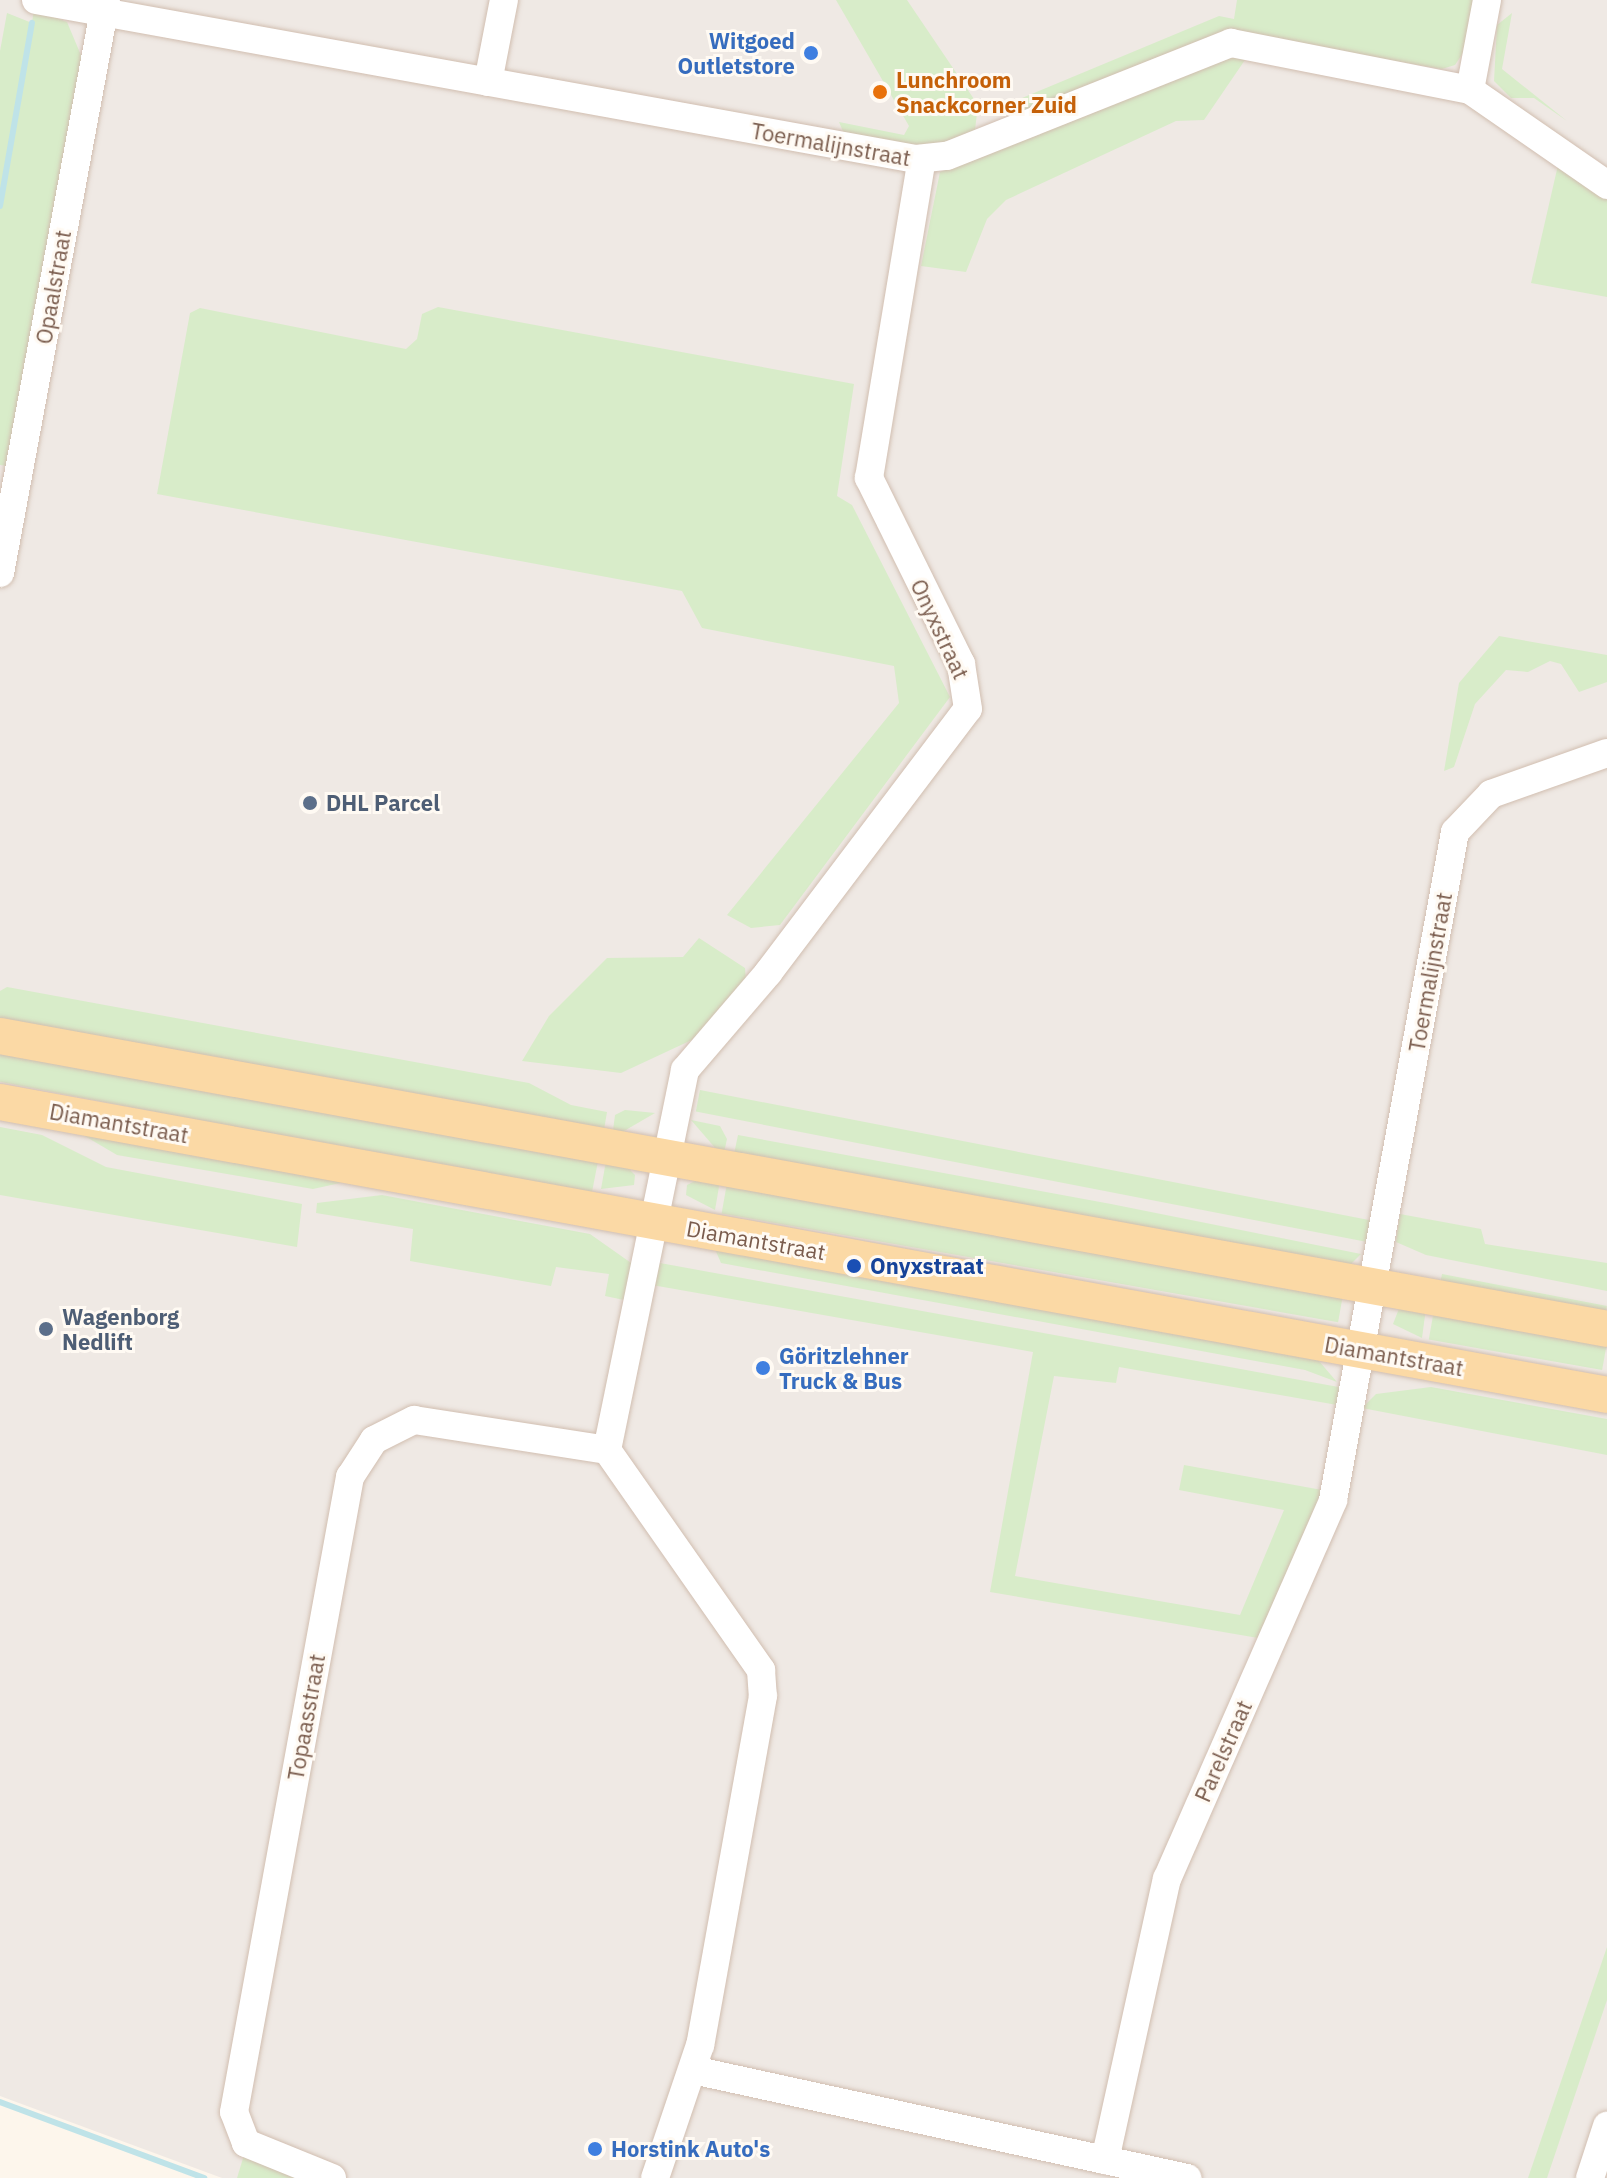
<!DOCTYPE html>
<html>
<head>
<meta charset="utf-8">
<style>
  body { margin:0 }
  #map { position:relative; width:1607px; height:2178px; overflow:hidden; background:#fdf6ec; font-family:"IBM Plex Sans",sans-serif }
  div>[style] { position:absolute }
  .industrial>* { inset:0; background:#efe9e4 }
  .green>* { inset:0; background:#d8ecc9; transform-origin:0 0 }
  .stream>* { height:6px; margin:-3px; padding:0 3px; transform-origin:3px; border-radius:3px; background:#bfe3e8 }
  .roads { filter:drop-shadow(0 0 2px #d1beb0) drop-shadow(0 0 2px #d1beb0) }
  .minor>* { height:28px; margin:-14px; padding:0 14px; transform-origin:14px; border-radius:14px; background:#fff }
  .major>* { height:36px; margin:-18px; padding:0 18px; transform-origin:18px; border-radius:18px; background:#fbd9a5 }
  .dots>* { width:22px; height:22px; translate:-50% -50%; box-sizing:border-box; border:4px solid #fffaf3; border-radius:50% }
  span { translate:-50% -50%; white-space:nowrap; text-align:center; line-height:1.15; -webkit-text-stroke:6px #fffaf3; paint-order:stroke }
  .shop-label { font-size:22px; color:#366cbe; font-weight:700 }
  .right { translate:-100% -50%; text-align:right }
  .left { translate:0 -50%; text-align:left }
  .food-label { font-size:22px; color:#c56008; font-weight:700 }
  .street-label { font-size:22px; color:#7a5c4d }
  .service-label { font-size:22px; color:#4e5e75; font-weight:700 }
  .transit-label { font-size:22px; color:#164399; font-weight:700 }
</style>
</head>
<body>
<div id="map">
  <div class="industrial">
    <div style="clip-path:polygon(0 0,1607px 0,1607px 2178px,222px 2178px,0 2096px)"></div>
  </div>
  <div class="green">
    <div style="clip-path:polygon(836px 0,907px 0,978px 105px,975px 130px,923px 151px,845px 136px,839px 122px,904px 135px,909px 126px)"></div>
    <div style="clip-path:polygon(1237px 0,1476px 0,1467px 47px,1455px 65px,1442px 69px,1236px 34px,1020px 113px,1005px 105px,1219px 16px,1234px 19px)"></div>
    <div style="clip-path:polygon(34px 9px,67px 22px,83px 60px,9px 466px,0 465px,0 51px,7px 13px,32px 23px)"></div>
    <div style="clip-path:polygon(1512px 13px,1502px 69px,1567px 121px,1534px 98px,1511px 98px,1494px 81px,1497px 25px)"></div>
    <div style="clip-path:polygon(1212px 56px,1247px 57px,1204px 120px,1176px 121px,1006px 200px,987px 219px,966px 272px,921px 266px,940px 172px)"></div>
    <div style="clip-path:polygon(1558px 165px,1607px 200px,1607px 297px,1531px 283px)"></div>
    <div style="clip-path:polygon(438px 307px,854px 384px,837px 496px,852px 505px,950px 697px,780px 925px,751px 928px,727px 915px,899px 703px,894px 666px,702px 628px,682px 591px,157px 494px,190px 313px,200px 308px,406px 349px,417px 339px,422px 314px)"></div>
    <div style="clip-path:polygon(1499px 636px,1607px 655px,1607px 682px,1579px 692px,1561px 664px,1550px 661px,1528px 672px,1506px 670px,1475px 704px,1454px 767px,1444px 771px,1459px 683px)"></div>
    <div style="clip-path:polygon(699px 938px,745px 968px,746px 982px,696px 1038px,621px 1073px,522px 1061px,549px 1016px,607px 958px,683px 957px)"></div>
    <div style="clip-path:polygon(7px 987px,529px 1083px,571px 1105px,607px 1112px,603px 1136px,0 1025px,0 991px)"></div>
    <div style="left:0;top:1046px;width:609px;height:35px;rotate:11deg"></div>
    <div style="left:700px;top:1090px;width:684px;height:22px;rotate:11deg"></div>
    <div style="clip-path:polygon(625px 1110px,655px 1113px,612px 1138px,615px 1115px)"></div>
    <div style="clip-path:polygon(44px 1112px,372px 1176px,313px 1189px,117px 1155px)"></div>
    <div style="clip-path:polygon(691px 1120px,720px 1126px,727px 1139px,723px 1157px)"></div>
    <div style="clip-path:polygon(0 1127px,42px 1135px,106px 1167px,302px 1204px,297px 1247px,0 1195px)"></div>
    <div style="clip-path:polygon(738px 1135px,1111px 1204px,1361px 1254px,1343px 1272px,733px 1159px)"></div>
    <div style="clip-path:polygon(606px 1161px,624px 1164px,635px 1175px,634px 1185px,601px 1189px)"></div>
    <div style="clip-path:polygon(701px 1178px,720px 1181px,715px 1210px,686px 1195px,687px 1185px)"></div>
    <div style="left:727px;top:1183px;width:626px;height:31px;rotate:10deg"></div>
    <div style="clip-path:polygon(382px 1195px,590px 1234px,634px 1265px,629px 1301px,605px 1296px,609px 1274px,556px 1267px,551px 1286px,410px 1261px,413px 1229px,316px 1213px,317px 1203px)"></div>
    <div style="clip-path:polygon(1400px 1214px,1481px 1229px,1485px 1244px,1607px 1263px,1607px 1291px,1426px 1255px,1396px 1242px)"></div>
    <div style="clip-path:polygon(715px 1249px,1306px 1346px,1337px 1382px,1305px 1370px,721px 1263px)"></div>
    <div style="clip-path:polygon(660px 1263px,1344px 1388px,1343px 1406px,1119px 1367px,1116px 1383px,1054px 1376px,1015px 1576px,1240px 1615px,1284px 1510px,1179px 1490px,1184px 1465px,1322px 1490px,1264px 1639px,990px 1592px,1033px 1352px,652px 1285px)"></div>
    <div style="left:1442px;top:1274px;width:168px;height:10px;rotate:11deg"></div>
    <div style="clip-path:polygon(1400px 1306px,1426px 1308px,1422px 1338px,1393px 1324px)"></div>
    <div style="left:1434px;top:1310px;width:176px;height:30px;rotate:10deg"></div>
    <div style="clip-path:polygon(1431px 1387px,1607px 1419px,1607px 1455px,1362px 1408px,1376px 1394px)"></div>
    <div style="clip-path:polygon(1607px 1947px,1607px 2000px,1547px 2178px,1528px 2178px)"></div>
    <div style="clip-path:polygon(244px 2155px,303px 2178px,237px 2178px)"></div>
  </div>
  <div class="stream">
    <div style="left:0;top:206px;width:186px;rotate:-80.1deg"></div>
    <div style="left:0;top:2102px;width:218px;rotate:20.4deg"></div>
  </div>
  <div class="roads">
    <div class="minor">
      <div style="left:36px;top:0;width:894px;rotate:10.24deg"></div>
      <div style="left:916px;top:159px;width:31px;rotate:-6deg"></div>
      <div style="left:947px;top:156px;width:306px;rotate:-21.7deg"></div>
      <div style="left:1231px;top:43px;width:244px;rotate:11.1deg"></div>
      <div style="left:1470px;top:90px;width:167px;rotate:34.7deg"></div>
      <div style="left:488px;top:82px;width:84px;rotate:-79deg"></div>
      <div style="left:1470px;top:90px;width:92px;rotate:-79.3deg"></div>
      <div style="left:0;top:573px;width:583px;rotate:-79.52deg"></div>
      <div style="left:607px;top:1450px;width:388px;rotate:-78.4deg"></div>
      <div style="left:685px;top:1070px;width:128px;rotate:-49.4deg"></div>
      <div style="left:768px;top:973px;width:331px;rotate:-52.9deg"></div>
      <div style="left:968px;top:709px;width:46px;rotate:-98.8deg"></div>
      <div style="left:961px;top:664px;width:208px;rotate:-116.3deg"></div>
      <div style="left:869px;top:478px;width:323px;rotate:-80.6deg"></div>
      <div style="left:693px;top:2070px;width:506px;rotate:12.33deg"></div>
      <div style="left:1105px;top:2160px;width:288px;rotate:-77.6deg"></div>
      <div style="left:1167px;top:1879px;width:414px;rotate:-66.3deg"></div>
      <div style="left:1333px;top:1500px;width:679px;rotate:-79.65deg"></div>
      <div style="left:1455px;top:832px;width:52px;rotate:-46.5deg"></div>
      <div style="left:1491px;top:794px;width:123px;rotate:-19.5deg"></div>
      <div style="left:332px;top:2178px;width:93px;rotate:-157.9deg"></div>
      <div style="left:246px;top:2143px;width:33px;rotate:-111deg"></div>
      <div style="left:234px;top:2112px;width:646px;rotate:-79.65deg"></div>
      <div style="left:350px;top:1477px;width:44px;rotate:-57deg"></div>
      <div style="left:374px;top:1440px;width:45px;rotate:-26.6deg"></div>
      <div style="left:414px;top:1420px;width:195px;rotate:8.8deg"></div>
      <div style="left:607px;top:1450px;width:269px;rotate:55deg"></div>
      <div style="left:761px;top:1670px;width:26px;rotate:86deg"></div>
      <div style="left:763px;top:1696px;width:355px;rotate:100.2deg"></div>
      <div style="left:700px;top:2045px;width:140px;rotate:108.7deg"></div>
      <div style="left:1590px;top:2178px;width:55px;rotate:-71.9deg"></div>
    </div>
    <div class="major">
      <div style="left:0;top:1036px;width:1633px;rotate:10.33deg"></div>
      <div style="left:0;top:1102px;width:1633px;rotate:10.33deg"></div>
    </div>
  </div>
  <div class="dots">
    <div style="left:811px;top:53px;background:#3f7fe0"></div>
    <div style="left:880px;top:92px;background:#e8710a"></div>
    <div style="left:310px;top:803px;background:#5c6f8a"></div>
    <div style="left:854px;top:1266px;background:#1a4fb4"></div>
    <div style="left:46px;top:1329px;background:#5c6f8a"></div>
    <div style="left:763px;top:1368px;background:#3f7fe0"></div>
    <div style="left:595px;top:2149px;background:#3f7fe0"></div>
  </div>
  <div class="shop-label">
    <span class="right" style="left:795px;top:53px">Witgoed<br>Outletstore</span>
    <span class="left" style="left:779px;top:1368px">Göritzlehner<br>Truck &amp; Bus</span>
    <span class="left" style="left:611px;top:2149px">Horstink Auto's</span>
  </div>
  <div class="food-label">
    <span class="left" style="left:896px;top:92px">Lunchroom<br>Snackcorner Zuid</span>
  </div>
  <div class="street-label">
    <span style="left:831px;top:144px;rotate:10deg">Toermalijnstraat</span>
    <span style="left:53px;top:287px;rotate:-80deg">Opaalstraat</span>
    <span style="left:940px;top:629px;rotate:65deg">Onyxstraat</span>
    <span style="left:1430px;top:972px;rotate:-80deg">Toermalijnstraat</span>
    <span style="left:119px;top:1123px;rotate:10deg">Diamantstraat</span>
    <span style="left:756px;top:1240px;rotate:10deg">Diamantstraat</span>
    <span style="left:1394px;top:1356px;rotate:10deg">Diamantstraat</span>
    <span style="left:306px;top:1717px;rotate:-80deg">Topaasstraat</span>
    <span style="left:1223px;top:1751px;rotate:-66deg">Parelstraat</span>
  </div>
  <div class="service-label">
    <span class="left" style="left:326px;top:803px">DHL Parcel</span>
    <span class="left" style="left:62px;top:1329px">Wagenborg<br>Nedlift</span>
  </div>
  <div class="transit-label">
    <span class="left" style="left:870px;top:1266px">Onyxstraat</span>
  </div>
</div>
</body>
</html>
